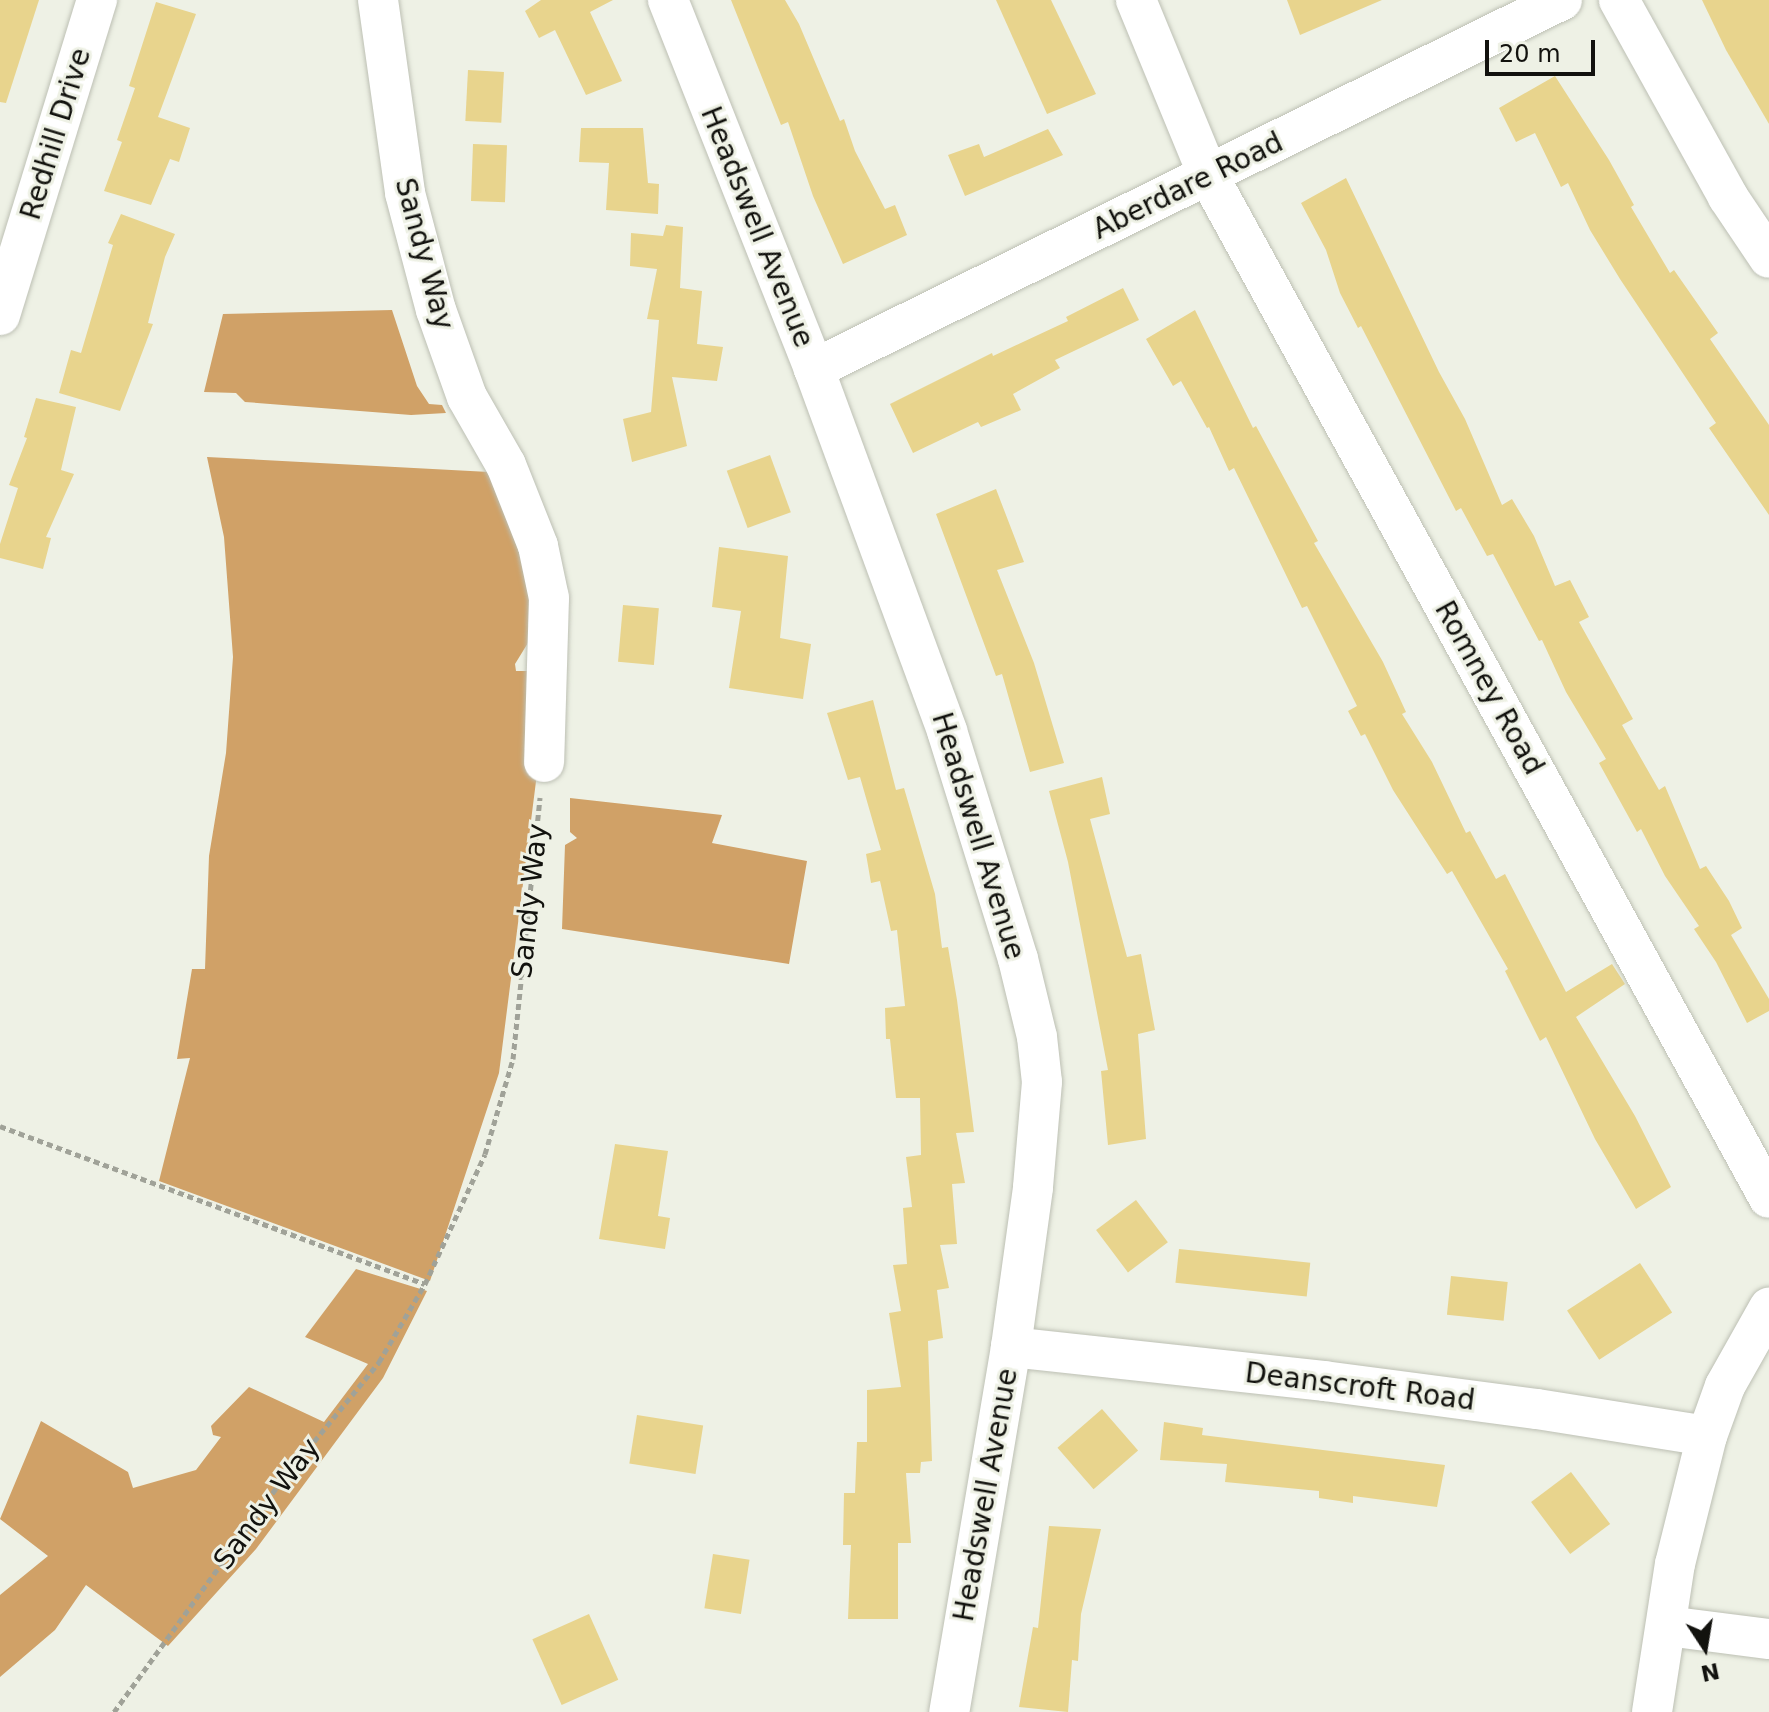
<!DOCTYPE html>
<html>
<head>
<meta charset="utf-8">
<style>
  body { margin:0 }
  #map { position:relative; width:1769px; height:1712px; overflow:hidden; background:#eef1e5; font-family:"DejaVu Sans",sans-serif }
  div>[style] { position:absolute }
  .forest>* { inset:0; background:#d0a167 }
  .building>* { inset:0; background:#e8d48d; transform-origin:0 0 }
  .path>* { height:5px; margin-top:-2.5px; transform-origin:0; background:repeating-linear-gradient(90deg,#a0a298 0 6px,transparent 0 10px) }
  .roads { filter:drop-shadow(0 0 2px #bdc0b4) drop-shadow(0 0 2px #bdc0b4) }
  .minor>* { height:40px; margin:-20px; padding:0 20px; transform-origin:20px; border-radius:20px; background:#fff }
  span { translate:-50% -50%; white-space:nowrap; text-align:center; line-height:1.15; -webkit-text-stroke:6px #eef1e5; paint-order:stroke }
  .street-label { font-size:28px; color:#12120e }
  .north { position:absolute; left:1665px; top:1608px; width:80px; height:80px; -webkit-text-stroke:6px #eef1e5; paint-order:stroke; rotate:168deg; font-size:22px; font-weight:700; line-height:32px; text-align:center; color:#12120e }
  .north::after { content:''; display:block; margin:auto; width:28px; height:36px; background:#12120e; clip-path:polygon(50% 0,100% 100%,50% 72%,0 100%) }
  .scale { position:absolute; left:1485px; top:40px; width:110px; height:36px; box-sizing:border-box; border:4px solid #12120e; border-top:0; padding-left:10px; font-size:24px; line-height:28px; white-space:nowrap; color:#12120e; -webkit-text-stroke:6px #eef1e5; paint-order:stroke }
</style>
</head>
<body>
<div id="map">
  <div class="forest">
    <div style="clip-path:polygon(392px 310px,417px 386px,429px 404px,442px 405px,446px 413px,411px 415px,245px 402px,236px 393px,204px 392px,223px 314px)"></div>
    <div style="clip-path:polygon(207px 457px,489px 472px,536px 597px,531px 638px,515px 664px,516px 671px,550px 671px,499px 1073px,430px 1281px,159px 1181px,190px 1058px,177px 1059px,192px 969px,205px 969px,209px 856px,226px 753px,233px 657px,224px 537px)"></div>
    <div style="clip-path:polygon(570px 798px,722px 815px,712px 843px,807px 861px,789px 964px,562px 929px,565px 845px,577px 838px,570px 832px)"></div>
    <div style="clip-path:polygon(356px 1269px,427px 1291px,383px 1378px,256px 1549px,168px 1646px,86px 1585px,55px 1630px,0 1677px,0 1595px,48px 1556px,0 1519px,41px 1421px,128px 1472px,133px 1488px,196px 1470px,221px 1437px,213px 1435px,211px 1426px,249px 1387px,324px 1422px,368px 1364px,305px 1337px)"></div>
  </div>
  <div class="building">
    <div style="clip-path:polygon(0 0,39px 0,6px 103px,0 102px)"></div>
    <div style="clip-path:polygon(541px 0,613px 0,590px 12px,622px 81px,586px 95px,555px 30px,539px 38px,525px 11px)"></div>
    <div style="clip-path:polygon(731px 0,785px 0,799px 24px,840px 121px,844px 119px,855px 151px,885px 209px,895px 205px,907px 235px,843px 264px,813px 196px,788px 122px,781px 125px)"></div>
    <div style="clip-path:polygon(996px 0,1051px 0,1096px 94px,1047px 114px)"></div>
    <div style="clip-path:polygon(1287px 0,1382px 0,1300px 35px)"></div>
    <div style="clip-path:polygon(1702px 0,1769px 0,1769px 124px,1726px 50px)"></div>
    <div style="clip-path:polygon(156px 2px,196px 14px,158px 117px,190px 128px,179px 162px,170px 159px,151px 205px,104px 191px,122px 142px,117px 140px,135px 88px,129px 86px)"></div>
    <div style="left:468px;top:70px;width:36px;height:51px;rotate:3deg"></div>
    <div style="clip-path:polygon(1555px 76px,1609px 160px,1634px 205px,1631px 207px,1670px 273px,1674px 270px,1718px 333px,1710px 339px,1769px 425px,1769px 515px,1709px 428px,1716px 423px,1620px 279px,1590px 230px,1568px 183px,1561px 187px,1535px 133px,1516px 142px,1499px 108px)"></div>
    <div style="clip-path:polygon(581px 128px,643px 128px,648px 183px,659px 184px,658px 214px,606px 210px,609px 163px,579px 162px)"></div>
    <div style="clip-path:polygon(1048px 129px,1063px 155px,965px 196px,948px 155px,979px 144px,984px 157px)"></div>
    <div style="left:473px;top:144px;width:34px;height:57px;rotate:2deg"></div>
    <div style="clip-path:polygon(1346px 178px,1439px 372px,1465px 419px,1502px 505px,1512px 499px,1534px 536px,1555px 586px,1570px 580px,1589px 617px,1579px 622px,1633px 719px,1622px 725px,1659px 790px,1665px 786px,1700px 869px,1706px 866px,1729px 901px,1742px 928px,1731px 935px,1769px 999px,1769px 1011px,1747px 1023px,1716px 962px,1694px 929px,1699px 926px,1665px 876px,1641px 829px,1637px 832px,1599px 763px,1606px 759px,1566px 692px,1542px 640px,1539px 641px,1493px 554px,1487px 556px,1461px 508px,1456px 511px,1361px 326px,1358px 328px,1340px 293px,1326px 250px,1301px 203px)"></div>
    <div style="clip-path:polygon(121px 214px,175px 234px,165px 257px,148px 323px,153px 324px,120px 411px,59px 393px,71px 350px,81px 353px,113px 245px,108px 243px)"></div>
    <div style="clip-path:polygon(666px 225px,683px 227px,680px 288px,702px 291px,697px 344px,723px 347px,717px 381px,672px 377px,687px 446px,632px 462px,623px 419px,651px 412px,659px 320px,647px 319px,657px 269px,630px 266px,631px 233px,663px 236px)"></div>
    <div style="clip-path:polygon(1123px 288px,1139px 320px,1055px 360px,1060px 368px,1013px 394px,1021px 410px,981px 427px,978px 422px,913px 453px,890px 404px,992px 353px,993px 356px,1068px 321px,1066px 317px)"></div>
    <div style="clip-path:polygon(1195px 310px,1253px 428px,1256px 426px,1318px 541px,1314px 543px,1383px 662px,1406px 712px,1402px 714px,1432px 762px,1466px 833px,1470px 831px,1496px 879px,1505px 874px,1566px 992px,1612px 964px,1625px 984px,1576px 1017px,1635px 1116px,1671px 1187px,1636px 1209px,1595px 1139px,1546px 1037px,1540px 1041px,1505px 971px,1508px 969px,1452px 871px,1447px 874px,1393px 790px,1365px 734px,1361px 736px,1348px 711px,1357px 706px,1307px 606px,1302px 608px,1234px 468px,1229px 471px,1209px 427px,1207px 428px,1181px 381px,1173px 386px,1146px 339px)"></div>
    <div style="clip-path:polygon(36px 398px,76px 407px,61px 470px,74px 474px,46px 537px,51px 538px,43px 569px,0 558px,0 544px,18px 488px,9px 485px,27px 438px,24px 437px)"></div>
    <div style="left:770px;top:455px;width:61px;height:46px;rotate:70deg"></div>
    <div style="clip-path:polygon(996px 489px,1024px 562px,997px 570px,1034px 663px,1064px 763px,1030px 772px,1002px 674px,996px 676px,936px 514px)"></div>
    <div style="clip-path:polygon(719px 547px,788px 556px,780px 638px,811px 644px,803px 699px,729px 688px,741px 611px,712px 607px)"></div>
    <div style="left:623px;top:605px;width:36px;height:57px;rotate:5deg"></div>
    <div style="clip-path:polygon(873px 700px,896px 790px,904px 788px,935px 894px,942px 948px,948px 947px,957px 1000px,974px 1132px,956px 1133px,965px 1183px,952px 1184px,957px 1244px,940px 1245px,949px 1288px,937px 1290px,943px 1338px,928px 1341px,932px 1461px,921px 1462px,920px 1473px,906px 1473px,911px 1543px,898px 1543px,898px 1619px,848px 1619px,851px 1545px,843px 1545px,844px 1493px,855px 1493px,857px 1442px,867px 1442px,867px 1390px,901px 1387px,889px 1313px,901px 1311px,893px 1265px,907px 1264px,903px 1208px,912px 1207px,906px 1157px,921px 1155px,920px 1098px,896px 1098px,890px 1039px,886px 1039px,885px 1008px,905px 1006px,897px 930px,891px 931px,880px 881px,871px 883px,866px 854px,881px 850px,860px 777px,848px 780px,827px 713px)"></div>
    <div style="clip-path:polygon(1102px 777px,1110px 814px,1090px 819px,1127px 957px,1141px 954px,1155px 1030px,1138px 1034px,1146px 1139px,1108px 1145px,1101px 1071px,1108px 1070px,1068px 862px,1049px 791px)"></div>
    <div style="clip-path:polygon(615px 1144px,668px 1151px,658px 1216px,670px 1218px,665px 1249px,599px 1239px)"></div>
    <div style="left:1136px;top:1200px;width:53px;height:50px;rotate:53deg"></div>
    <div style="left:1179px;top:1249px;width:132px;height:34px;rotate:6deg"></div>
    <div style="left:1640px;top:1263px;width:59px;height:87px;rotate:57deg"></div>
    <div style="left:1451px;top:1276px;width:57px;height:39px;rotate:6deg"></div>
    <div style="left:1102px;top:1409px;width:55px;height:59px;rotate:49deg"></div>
    <div style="left:637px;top:1415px;width:67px;height:49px;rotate:9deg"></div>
    <div style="clip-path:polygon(1164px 1422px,1203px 1428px,1202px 1435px,1445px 1465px,1437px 1507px,1353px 1496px,1353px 1503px,1319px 1498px,1319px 1491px,1225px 1482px,1227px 1464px,1160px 1460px)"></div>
    <div style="left:1571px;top:1472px;width:65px;height:50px;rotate:53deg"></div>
    <div style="clip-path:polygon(1049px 1526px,1101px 1529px,1081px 1614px,1078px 1661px,1072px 1660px,1068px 1712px,1019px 1707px,1033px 1627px,1038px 1628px)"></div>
    <div style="left:713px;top:1554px;width:37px;height:55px;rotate:9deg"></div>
    <div style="left:589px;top:1614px;width:72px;height:62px;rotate:66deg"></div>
  </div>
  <div class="path">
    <div style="left:0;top:1126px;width:453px;rotate:20.4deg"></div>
    <div style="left:114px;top:1712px;width:276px;rotate:-54.1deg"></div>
    <div style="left:276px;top:1488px;width:163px;rotate:-50.7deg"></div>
    <div style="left:379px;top:1362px;width:91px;rotate:-59.5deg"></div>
    <div style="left:425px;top:1284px;width:143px;rotate:-65.2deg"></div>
    <div style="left:485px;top:1154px;width:99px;rotate:-73.6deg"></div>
    <div style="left:513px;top:1059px;width:263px;rotate:-84.1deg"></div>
  </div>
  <div class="roads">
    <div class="minor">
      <div style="left:378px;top:0;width:195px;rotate:82deg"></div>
      <div style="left:405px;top:193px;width:121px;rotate:75.2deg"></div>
      <div style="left:436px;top:310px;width:92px;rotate:70.4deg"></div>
      <div style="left:467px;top:397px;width:78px;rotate:60.2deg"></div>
      <div style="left:506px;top:465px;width:87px;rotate:68.4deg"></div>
      <div style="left:538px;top:546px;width:53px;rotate:78.1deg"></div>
      <div style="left:549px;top:598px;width:164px;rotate:91.7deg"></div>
      <div style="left:668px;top:0;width:397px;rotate:68.4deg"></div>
      <div style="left:814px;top:369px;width:386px;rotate:69.8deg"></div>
      <div style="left:947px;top:731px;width:239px;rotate:72.7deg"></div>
      <div style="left:1018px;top:959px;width:80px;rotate:76.3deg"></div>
      <div style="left:1037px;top:1037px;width:45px;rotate:83.7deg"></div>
      <div style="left:1042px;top:1082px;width:106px;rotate:94.9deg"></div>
      <div style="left:1033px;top:1188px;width:161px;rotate:97.9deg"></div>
      <div style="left:1011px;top:1347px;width:370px;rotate:99.6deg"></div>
      <div style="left:1136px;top:0;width:191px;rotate:67.6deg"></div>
      <div style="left:1209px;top:177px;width:1164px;rotate:61.26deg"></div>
      <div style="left:1619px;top:0;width:225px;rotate:61deg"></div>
      <div style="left:1728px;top:197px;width:73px;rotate:56.1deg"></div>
      <div style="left:0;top:315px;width:330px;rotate:-72.9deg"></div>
      <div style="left:814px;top:369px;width:834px;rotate:-26.26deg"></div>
      <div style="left:1011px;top:1347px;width:315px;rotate:6.2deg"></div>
      <div style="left:1324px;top:1381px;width:215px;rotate:7.5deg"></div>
      <div style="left:1537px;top:1409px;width:172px;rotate:9deg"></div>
      <div style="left:1667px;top:1626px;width:103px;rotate:7.3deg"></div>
      <div style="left:1652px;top:1712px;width:150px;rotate:-81.2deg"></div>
      <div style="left:1675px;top:1564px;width:132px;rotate:-76deg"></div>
      <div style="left:1707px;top:1436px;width:53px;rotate:-70.2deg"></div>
      <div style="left:1725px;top:1386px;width:90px;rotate:-60.6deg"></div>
    </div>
  </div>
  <div class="street-label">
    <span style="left:56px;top:134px;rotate:-73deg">Redhill Drive</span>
    <span style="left:1188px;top:186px;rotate:-26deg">Aberdare Road</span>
    <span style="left:757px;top:227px;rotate:68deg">Headswell Avenue</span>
    <span style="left:424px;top:254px;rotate:75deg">Sandy Way</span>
    <span style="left:1489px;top:688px;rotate:61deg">Romney Road</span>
    <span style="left:978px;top:836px;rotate:73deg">Headswell Avenue</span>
    <span style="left:530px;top:901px;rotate:-84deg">Sandy Way</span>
    <span style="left:1360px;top:1387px;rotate:7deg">Deanscroft Road</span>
    <span style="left:986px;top:1495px;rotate:-80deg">Headswell Avenue</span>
    <span style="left:267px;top:1504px;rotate:-53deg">Sandy Way</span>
  </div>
  <div class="north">N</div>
  <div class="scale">20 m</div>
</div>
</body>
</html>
